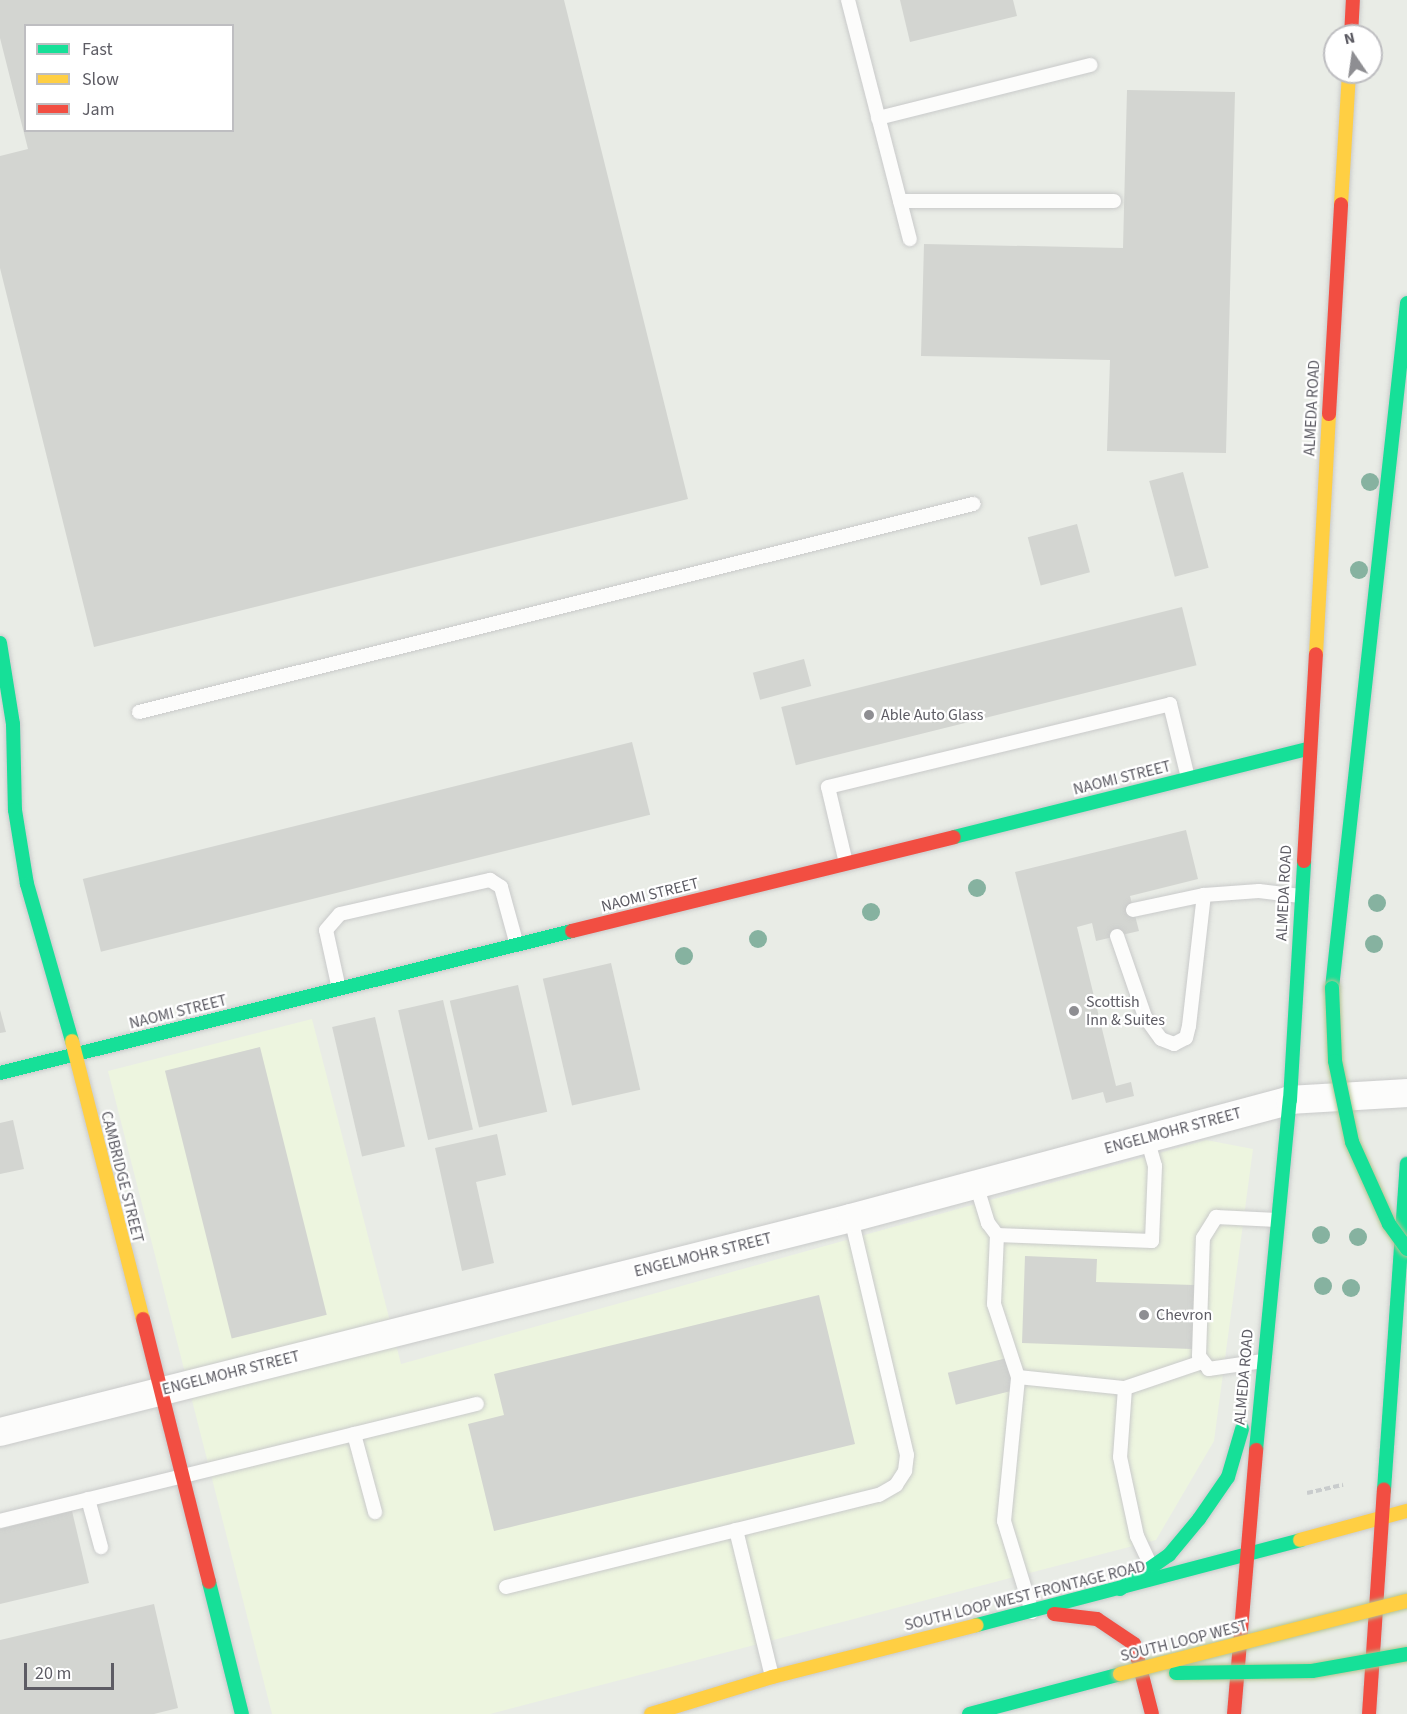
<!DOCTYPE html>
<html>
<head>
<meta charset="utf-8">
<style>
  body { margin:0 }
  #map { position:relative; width:1407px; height:1714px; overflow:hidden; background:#e9ece6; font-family:"Source Sans 3",sans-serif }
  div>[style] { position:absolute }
  .commercial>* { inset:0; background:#edf5df }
  .building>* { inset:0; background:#d3d5d1; transform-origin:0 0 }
  .path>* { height:4px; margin-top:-2px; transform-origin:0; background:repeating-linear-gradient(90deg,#c9cccd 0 6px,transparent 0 9px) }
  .roads { filter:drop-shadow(0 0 2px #c9caca) drop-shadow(0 0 2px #c9caca) }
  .lane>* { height:14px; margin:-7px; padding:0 7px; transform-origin:7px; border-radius:7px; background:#fcfcfb }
  .street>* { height:28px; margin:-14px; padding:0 14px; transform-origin:14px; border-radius:14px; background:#fcfcfb }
  .fast>* { height:14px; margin:-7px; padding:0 7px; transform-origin:7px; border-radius:7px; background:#16e098 }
  .slow>* { height:14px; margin:-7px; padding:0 7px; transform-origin:7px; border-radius:7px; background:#ffcf43 }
  .jam>* { height:14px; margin:-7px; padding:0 7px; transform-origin:7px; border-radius:7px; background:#f24e42 }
  .bridges { filter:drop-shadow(0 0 2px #b4c394) drop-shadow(0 0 2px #b4c394) }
  .fast-bridge>* { height:14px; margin:-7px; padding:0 7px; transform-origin:7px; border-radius:7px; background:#16e098 }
  .slow-bridge>* { height:14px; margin:-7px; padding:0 7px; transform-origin:7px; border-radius:7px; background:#ffcf43 }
  .trees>* { width:18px; height:18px; margin:-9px; border-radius:50%; background:#86b2a0 }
  .dots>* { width:16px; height:16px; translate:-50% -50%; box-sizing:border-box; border:3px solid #fff; border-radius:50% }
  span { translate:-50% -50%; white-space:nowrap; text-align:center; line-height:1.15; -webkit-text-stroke:4.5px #fff; paint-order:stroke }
  .street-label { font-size:16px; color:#5d5c64 }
  .poi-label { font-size:16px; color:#5d5c64 }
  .left { translate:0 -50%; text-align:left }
  .legend { position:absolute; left:24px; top:24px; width:210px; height:108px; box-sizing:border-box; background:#fff; border:2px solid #bebec1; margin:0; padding:8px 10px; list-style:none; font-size:18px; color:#5d5c64 }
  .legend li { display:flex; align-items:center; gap:12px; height:30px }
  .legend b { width:30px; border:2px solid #bebec1 }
  .north { position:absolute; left:1323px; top:24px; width:60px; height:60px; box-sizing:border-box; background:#fff; border:2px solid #bebec1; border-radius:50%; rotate:347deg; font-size:16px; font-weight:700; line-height:24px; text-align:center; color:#5d5c64 }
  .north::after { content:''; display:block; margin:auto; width:21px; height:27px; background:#8e8e92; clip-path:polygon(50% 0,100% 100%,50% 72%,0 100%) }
  .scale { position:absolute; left:24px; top:1663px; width:90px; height:27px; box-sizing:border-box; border:3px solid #5d5c64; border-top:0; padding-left:8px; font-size:18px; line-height:21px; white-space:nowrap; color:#5d5c64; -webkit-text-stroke:4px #fff; paint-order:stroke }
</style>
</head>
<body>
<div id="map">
  <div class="commercial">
    <div style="clip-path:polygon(312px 1019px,401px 1364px,1206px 1140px,1253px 1149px,1214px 1441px,1156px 1540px,490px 1714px,272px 1714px,108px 1071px)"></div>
  </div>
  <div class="building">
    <div style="clip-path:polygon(evenodd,0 0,564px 0,688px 499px,94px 647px,0 268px,0 156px,28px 149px,0 38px,0 0,26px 26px,232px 26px,232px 130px,26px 130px,26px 26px)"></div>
    <div style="clip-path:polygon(900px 0,1013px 0,1017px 16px,910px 42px)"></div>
    <div style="clip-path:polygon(1127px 90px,1235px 92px,1226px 453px,1107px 451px,1110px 360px,921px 356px,924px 244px,1123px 248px)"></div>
    <div style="left:1183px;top:472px;width:99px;height:35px;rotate:75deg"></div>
    <div style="left:1077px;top:524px;width:50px;height:51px;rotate:75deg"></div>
    <div style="left:1182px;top:607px;width:60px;height:413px;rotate:76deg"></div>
    <div style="left:804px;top:659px;width:28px;height:53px;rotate:75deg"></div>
    <div style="left:632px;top:742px;width:75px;height:566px;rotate:76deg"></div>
    <div style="clip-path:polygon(1186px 830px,1198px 879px,1130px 896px,1139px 931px,1096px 941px,1092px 923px,1077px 927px,1116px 1086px,1131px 1082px,1134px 1096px,1106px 1103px,1103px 1092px,1072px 1100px,1015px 872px)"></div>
    <div style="left:611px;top:963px;width:130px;height:70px;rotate:77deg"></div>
    <div style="left:518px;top:985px;width:130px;height:70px;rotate:77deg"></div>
    <div style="left:443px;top:1000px;width:133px;height:46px;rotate:77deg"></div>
    <div style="clip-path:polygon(0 1010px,6px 1032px,0 1033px)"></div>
    <div style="left:375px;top:1017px;width:133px;height:44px;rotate:77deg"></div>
    <div style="left:260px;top:1047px;width:276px;height:98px;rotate:76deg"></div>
    <div style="clip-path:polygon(13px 1120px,24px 1169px,0 1174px,0 1123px)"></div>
    <div style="clip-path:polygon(497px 1134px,506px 1175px,476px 1182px,494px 1263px,462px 1271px,435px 1148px)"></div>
    <div style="clip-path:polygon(1025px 1256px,1097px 1259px,1096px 1282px,1194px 1285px,1192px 1349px,1022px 1343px)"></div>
    <div style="clip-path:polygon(819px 1295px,855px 1444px,494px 1531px,468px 1424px,504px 1415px,494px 1374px)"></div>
    <div style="left:1007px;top:1358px;width:33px;height:61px;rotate:76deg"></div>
    <div style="clip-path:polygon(72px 1511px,89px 1583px,0 1604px,0 1529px)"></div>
    <div style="clip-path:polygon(154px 1604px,178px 1708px,154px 1714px,0 1714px,0 1640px)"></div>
  </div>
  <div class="path">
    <div style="left:1307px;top:1493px;width:37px;rotate:-13deg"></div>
  </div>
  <div class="roads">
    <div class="lane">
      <div style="left:848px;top:0;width:247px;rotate:75.5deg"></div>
      <div style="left:878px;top:118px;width:219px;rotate:-14deg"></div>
      <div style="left:900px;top:201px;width:214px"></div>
      <div style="left:139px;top:712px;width:860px;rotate:-14deg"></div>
      <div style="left:846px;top:863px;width:78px;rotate:-103.3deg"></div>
      <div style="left:828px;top:787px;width:352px;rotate:-13.6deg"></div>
      <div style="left:1170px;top:704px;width:76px;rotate:76.3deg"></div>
      <div style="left:1133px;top:910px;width:73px;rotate:-11.9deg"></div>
      <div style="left:1117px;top:936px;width:86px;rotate:70.9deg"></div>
      <div style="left:1145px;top:1017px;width:27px;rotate:54deg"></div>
      <div style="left:1161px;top:1039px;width:14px;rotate:21deg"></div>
      <div style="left:1174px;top:1044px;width:13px;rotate:-27deg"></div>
      <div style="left:1186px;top:1038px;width:12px;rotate:-76deg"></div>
      <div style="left:1189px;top:1026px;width:132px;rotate:-83.5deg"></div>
      <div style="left:1204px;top:895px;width:55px;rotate:-4.2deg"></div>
      <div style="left:1259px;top:891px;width:42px;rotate:6.8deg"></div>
      <div style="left:339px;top:989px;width:60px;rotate:-102.4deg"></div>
      <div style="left:326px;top:930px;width:21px;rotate:-49deg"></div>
      <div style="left:340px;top:914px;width:154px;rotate:-12.8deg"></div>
      <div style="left:490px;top:880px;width:13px;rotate:32deg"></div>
      <div style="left:501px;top:887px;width:60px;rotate:74.6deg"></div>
      <div style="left:976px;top:1184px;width:41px;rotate:72.9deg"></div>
      <div style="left:988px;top:1223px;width:15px;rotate:53deg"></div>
      <div style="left:997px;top:1235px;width:155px;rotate:2.2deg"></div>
      <div style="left:1152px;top:1241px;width:75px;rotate:-87.7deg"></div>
      <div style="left:1155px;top:1166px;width:29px;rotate:-106deg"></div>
      <div style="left:997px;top:1235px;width:69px;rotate:92.5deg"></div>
      <div style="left:994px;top:1304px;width:77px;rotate:71.8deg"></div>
      <div style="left:1263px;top:1361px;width:55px;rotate:171.6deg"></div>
      <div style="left:1209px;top:1369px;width:16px;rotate:-128deg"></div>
      <div style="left:1199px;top:1356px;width:118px;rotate:-88.1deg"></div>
      <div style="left:1203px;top:1238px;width:25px;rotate:-58deg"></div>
      <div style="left:1216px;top:1217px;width:61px;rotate:2.8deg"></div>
      <div style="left:1125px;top:1388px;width:69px;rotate:94.1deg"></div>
      <div style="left:1120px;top:1457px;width:81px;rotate:77.9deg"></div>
      <div style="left:1137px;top:1536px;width:33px;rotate:65deg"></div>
      <div style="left:354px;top:1434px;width:81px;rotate:74.9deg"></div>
      <div style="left:88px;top:1499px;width:50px;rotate:74.8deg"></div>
      <div style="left:0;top:1521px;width:491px;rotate:-13.8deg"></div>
      <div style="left:736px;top:1530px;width:151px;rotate:76.2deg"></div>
      <div style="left:506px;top:1587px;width:384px;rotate:-13.9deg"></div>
      <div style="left:879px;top:1495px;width:20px;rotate:-30deg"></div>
      <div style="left:896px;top:1485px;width:17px;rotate:-57deg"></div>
      <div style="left:905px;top:1471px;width:16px;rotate:-83deg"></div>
      <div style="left:907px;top:1455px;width:244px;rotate:-103.3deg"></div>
      <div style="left:1032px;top:1612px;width:95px;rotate:-107.1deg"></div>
      <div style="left:1004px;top:1521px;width:145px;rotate:-84.4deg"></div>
      <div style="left:1018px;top:1377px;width:108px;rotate:5.9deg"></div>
      <div style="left:1125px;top:1388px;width:81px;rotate:-18.7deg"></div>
    </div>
    <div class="street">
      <div style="left:0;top:1432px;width:877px;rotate:-14.12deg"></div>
      <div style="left:851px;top:1218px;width:455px;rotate:-15deg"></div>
      <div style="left:1290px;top:1100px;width:117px;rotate:-3.4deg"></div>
    </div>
    <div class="fast">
      <div style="left:0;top:643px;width:82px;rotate:80.9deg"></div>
      <div style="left:13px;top:724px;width:86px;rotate:88.7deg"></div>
      <div style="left:15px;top:810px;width:75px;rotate:80.8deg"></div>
      <div style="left:27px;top:884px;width:163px;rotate:74deg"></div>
      <div style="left:954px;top:837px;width:365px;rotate:-14deg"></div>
      <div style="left:1332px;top:988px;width:689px;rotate:-83.75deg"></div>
      <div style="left:0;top:1073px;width:589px;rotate:-13.94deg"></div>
      <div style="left:1256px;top:1450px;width:352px;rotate:-84.5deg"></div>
      <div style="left:1290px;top:1100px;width:239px;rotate:-86.6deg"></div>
      <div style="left:1384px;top:1490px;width:327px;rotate:-86deg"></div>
      <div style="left:209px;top:1582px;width:136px;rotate:76deg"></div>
      <div style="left:1120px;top:1589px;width:60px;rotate:-34.8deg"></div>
      <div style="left:1169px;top:1555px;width:47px;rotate:-50.2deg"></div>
      <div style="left:1199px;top:1519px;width:51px;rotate:-55.4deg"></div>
      <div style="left:1228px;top:1477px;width:50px;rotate:-73.7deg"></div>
      <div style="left:977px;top:1625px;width:334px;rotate:-14.7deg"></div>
      <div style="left:969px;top:1714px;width:156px;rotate:-14.8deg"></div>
    </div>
    <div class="slow">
      <div style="left:1341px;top:204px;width:132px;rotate:-86.5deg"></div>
      <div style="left:1316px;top:654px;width:240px;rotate:-86.9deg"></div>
      <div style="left:72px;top:1041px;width:287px;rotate:75.7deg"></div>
      <div style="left:1300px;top:1540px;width:111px;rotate:-15.2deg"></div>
      <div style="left:651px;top:1714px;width:127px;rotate:-17deg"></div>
      <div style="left:772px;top:1677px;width:211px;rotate:-14.2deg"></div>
    </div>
    <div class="jam">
      <div style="left:1351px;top:36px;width:36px;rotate:-87deg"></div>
      <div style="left:1329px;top:414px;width:210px;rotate:-86.7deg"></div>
      <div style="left:1304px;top:861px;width:207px;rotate:-86.7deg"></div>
      <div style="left:572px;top:931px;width:393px;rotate:-13.8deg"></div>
      <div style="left:143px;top:1319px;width:271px;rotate:75.9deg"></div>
      <div style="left:1054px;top:1614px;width:43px;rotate:6.6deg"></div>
      <div style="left:1097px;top:1619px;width:45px;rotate:34deg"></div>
      <div style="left:1134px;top:1644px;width:72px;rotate:75.6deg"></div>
      <div style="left:1234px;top:1714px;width:265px;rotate:-85.2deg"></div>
      <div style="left:1369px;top:1714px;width:225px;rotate:-86.2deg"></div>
    </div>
  </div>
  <div class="bridges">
    <div class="fast-bridge">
      <div style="left:1332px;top:988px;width:73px;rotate:87.6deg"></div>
      <div style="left:1335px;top:1061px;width:83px;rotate:78.1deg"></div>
      <div style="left:1352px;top:1142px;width:90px;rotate:65.7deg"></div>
      <div style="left:1389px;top:1224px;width:31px;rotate:54deg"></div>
      <div style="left:1176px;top:1673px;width:136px;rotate:-0.8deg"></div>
      <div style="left:1312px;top:1671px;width:97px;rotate:-10.1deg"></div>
    </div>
    <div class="slow-bridge">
      <div style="left:1120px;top:1674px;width:296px;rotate:-14.3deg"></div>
    </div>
  </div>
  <div class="trees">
    <div style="left:1370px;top:482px"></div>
    <div style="left:1359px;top:570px"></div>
    <div style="left:977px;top:888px"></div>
    <div style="left:1377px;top:903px"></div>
    <div style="left:871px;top:912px"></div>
    <div style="left:758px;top:939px"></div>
    <div style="left:1374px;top:944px"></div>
    <div style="left:684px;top:956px"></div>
    <div style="left:1321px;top:1235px"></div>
    <div style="left:1358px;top:1237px"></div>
    <div style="left:1323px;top:1286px"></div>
    <div style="left:1351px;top:1288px"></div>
  </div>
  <div class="dots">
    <div style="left:869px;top:715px;background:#8e8e92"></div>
    <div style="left:1074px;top:1011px;background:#8e8e92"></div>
    <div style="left:1144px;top:1315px;background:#8e8e92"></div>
  </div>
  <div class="street-label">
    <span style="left:1312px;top:408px;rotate:-87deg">ALMEDA ROAD</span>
    <span style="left:1122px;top:778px;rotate:-14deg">NAOMI STREET</span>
    <span style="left:1284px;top:893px;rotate:-87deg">ALMEDA ROAD</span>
    <span style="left:650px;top:895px;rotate:-14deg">NAOMI STREET</span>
    <span style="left:178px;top:1012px;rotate:-14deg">NAOMI STREET</span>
    <span style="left:1173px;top:1131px;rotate:-15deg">ENGELMOHR STREET</span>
    <span style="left:122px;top:1177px;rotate:76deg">CAMBRIDGE STREET</span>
    <span style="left:703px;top:1255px;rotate:-14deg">ENGELMOHR STREET</span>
    <span style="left:231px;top:1373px;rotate:-14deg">ENGELMOHR STREET</span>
    <span style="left:1244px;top:1377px;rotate:-85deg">ALMEDA ROAD</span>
    <span style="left:1025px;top:1596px;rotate:-14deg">SOUTH LOOP WEST FRONTAGE ROAD</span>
    <span style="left:1184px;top:1641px;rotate:-14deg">SOUTH LOOP WEST</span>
  </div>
  <div class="poi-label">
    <span class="left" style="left:881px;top:715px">Able Auto Glass</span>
    <span class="left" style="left:1086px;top:1011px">Scottish<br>Inn &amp; Suites</span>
    <span class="left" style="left:1156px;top:1315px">Chevron</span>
  </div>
  <ul class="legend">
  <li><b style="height:8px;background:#16e098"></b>Fast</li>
  <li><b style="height:8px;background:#ffcf43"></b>Slow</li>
  <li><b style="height:8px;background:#f24e42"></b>Jam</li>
  </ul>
  <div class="north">N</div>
  <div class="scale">20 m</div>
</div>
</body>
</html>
